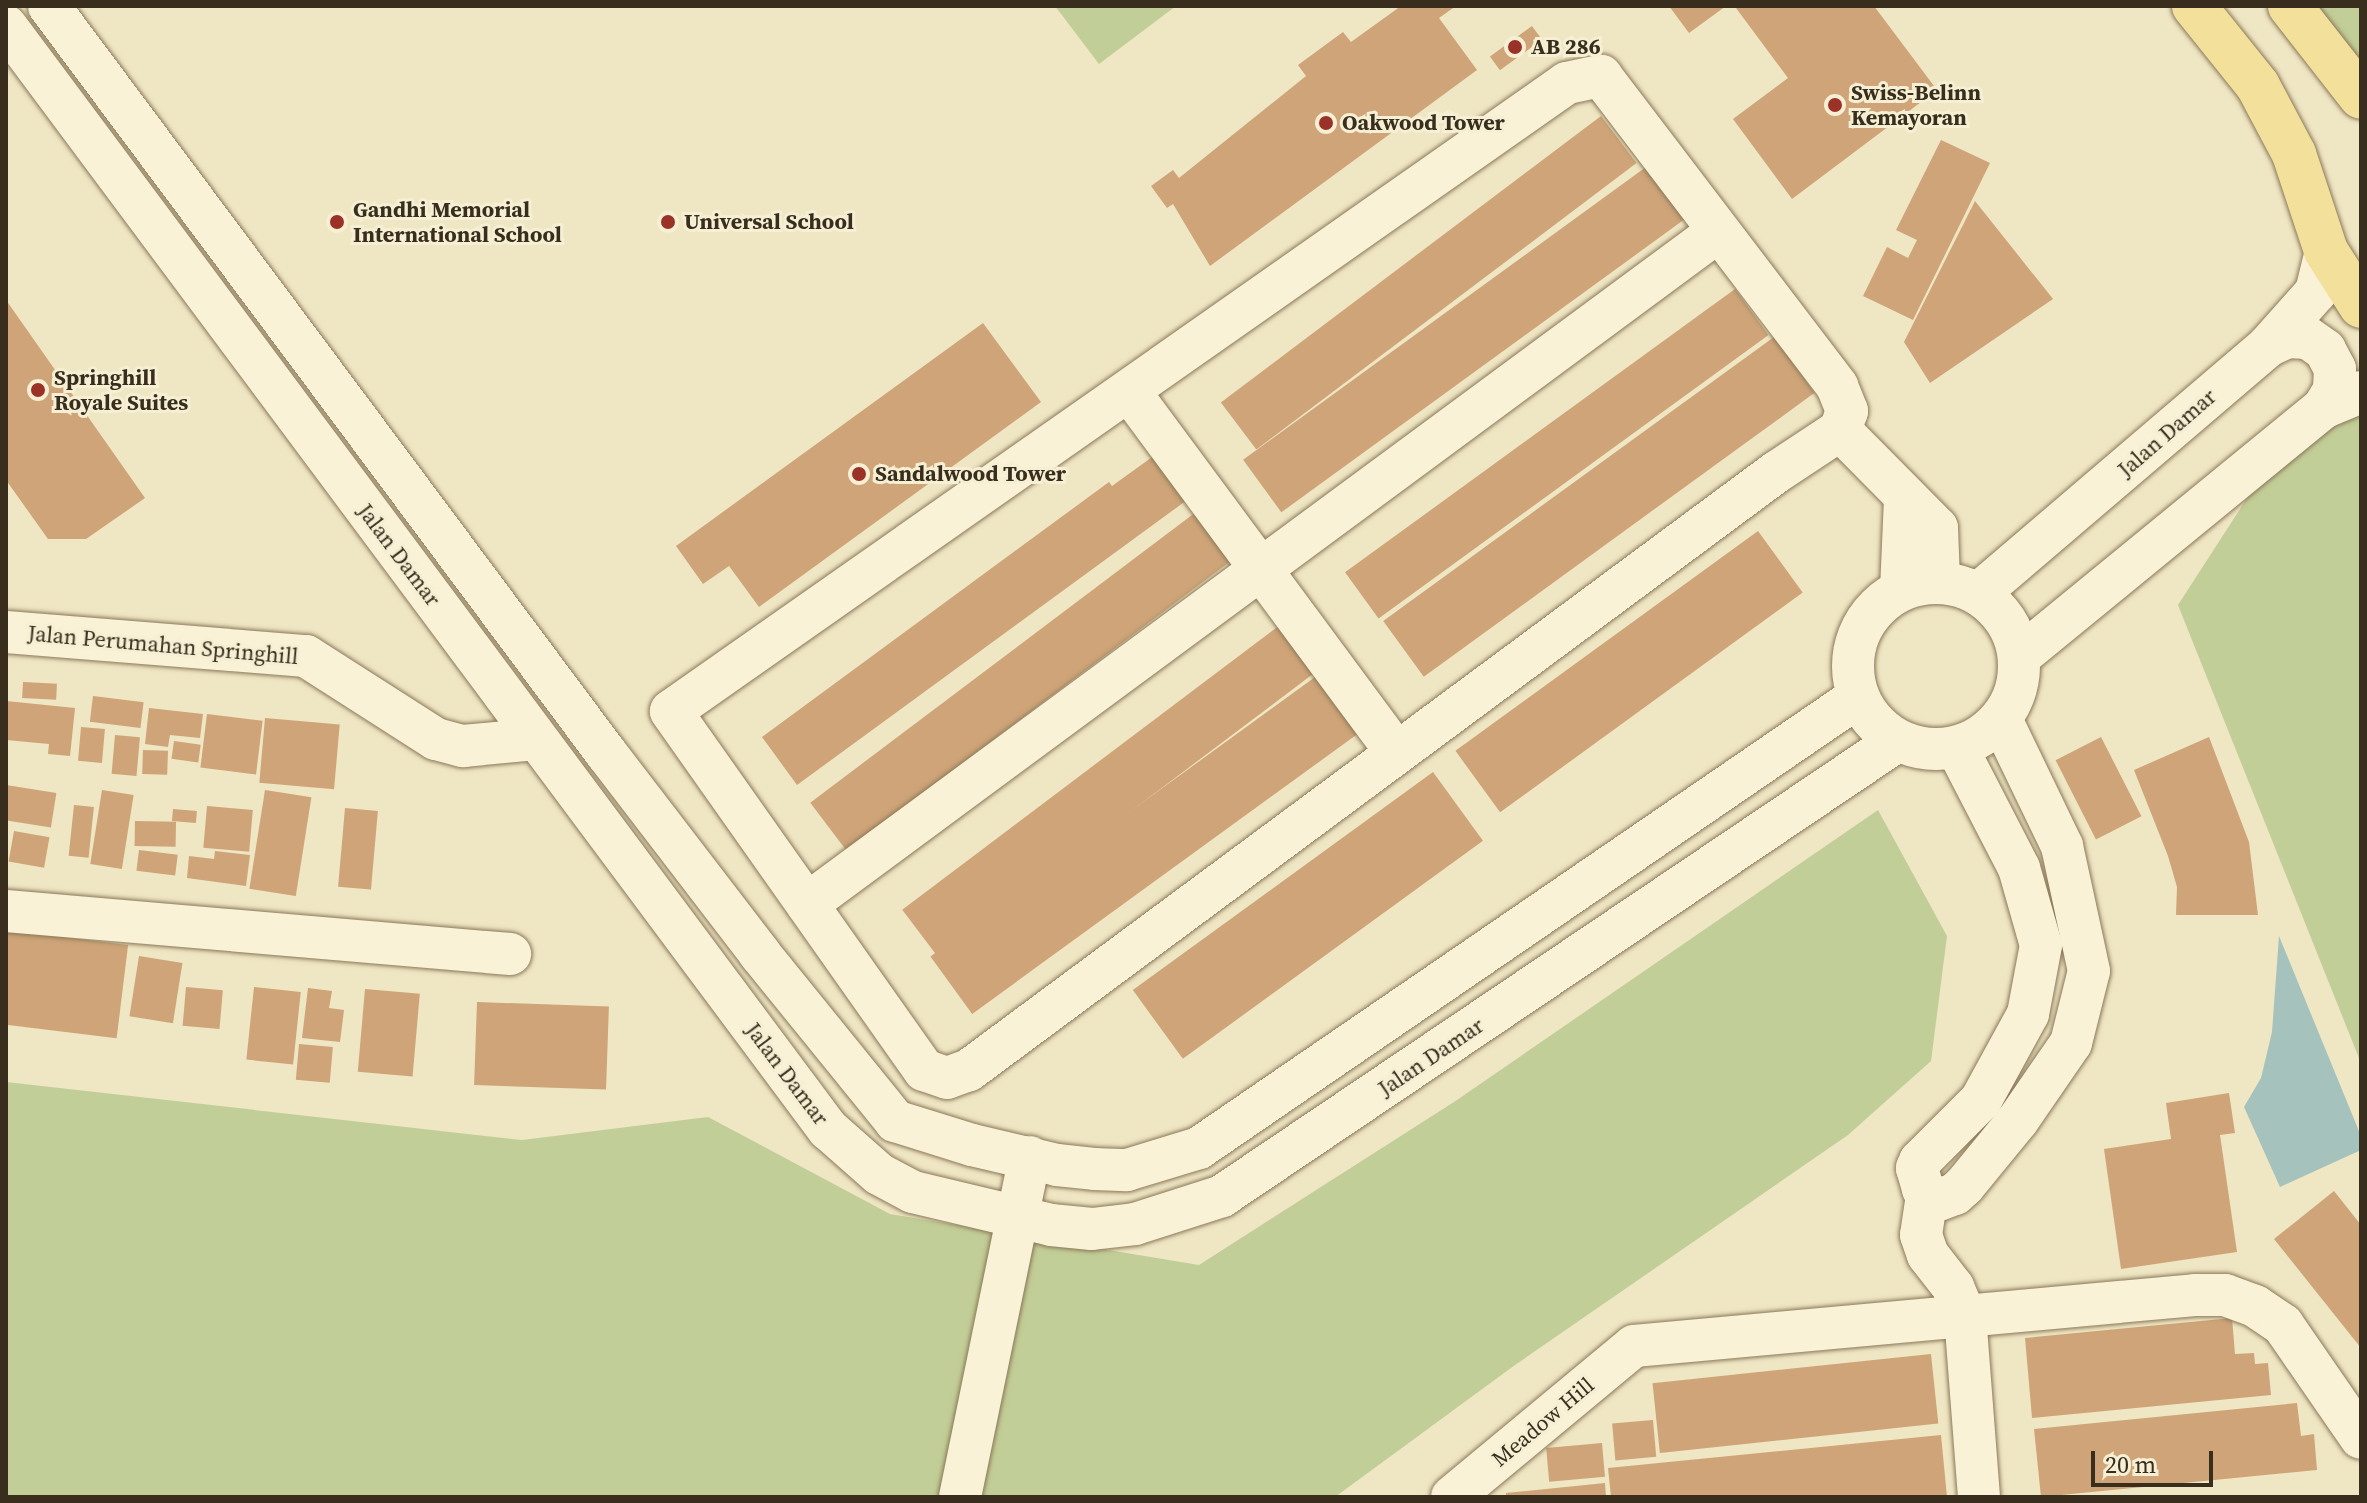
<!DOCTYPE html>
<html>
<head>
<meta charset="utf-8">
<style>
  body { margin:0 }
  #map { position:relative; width:2367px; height:1503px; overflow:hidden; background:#efe6c3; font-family:"Source Serif 4",serif }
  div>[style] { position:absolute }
  .green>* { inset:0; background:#c2ce97 }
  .water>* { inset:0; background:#a5c2bc }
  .building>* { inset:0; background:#cea478; transform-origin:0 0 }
  .roads { filter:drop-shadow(0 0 2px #8a7859) drop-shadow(0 0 2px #8a7859) }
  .minor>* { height:42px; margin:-21px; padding:0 21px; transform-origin:21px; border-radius:21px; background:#faf2d7 }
  .minor>.ring { margin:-21px; padding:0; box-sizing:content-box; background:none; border:42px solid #faf2d7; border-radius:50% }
  .major>* { height:44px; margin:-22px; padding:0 22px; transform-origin:22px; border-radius:22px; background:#f3e09a }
  .dots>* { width:22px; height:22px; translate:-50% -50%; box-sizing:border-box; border:4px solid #f6efd3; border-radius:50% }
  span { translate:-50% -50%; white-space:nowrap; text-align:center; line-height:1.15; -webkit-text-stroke:6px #f6efd3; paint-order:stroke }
  .poi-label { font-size:22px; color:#392e1e; font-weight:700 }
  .left { translate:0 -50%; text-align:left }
  .street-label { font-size:22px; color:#392e1e }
  .frame { position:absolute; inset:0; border:8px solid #392e1e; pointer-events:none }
  .scale { position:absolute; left:2091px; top:1451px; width:122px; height:36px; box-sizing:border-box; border:4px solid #392e1e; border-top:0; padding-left:10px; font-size:24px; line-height:28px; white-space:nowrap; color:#392e1e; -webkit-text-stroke:6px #f6efd3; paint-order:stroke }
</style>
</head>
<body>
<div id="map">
  <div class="green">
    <div style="clip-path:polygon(1055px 6px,1176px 6px,1099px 64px)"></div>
    <div style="clip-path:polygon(2291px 6px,2361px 6px,2361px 97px)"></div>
    <div style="clip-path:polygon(2361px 393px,2361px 1063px,2178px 605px,2284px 441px)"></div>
    <div style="clip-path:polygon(1878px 810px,1947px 936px,1931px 1061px,1848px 1135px,1515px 1365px,1335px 1497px,6px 1497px,6px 1082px,522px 1140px,708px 1117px,890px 1214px,1199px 1265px,1454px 1102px)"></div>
  </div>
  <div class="water">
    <div style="clip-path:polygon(2279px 936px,2361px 1136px,2361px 1150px,2280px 1187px,2244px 1107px,2261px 1078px,2272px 1032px)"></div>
  </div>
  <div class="building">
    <div style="clip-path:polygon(1401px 6px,1456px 6px,1439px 18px,1477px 70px,1210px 266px,1173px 204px,1167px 208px,1151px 186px,1173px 170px,1179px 178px,1306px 76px,1298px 65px,1343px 32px,1351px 42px)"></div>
    <div style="clip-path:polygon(1669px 6px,1726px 6px,1689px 33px)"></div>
    <div style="clip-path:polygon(1739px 6px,1874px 6px,1937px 90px,1792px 199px,1733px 119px,1788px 78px,1736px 8px)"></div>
    <div style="left:1532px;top:26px;width:17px;height:52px;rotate:54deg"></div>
    <div style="left:1601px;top:116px;width:59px;height:476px;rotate:53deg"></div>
    <div style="clip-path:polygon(1941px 140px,1990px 163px,1913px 320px,1863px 296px,1887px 247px,1908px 258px,1917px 240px,1896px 230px)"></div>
    <div style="left:1646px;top:167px;width:65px;height:498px;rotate:54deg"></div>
    <div style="clip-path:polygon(1975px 201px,2053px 299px,1930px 383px,1904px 342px)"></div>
    <div style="left:1735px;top:289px;width:57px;height:482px;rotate:54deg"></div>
    <div style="clip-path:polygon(6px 300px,145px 498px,86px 539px,48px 539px,6px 480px)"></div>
    <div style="clip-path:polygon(983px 323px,1041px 402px,759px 607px,729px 566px,703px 584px,676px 546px)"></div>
    <div style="left:1774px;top:337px;width:69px;height:483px;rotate:54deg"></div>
    <div style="clip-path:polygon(1155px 455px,1187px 500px,797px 785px,762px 737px,1109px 482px,1112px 486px)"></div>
    <div style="left:1196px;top:512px;width:60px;height:483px;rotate:53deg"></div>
    <div style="left:1758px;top:531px;width:76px;height:374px;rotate:54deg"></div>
    <div style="left:1284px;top:622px;width:59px;height:478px;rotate:53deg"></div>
    <div style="left:1322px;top:672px;width:71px;height:484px;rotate:54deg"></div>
    <div style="left:23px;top:682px;width:34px;height:16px;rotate:3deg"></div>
    <div style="left:93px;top:696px;width:51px;height:26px;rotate:7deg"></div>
    <div style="clip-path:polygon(6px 701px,75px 708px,70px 756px,48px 754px,49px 744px,6px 740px)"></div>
    <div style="clip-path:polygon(149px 708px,203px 714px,200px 738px,170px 735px,168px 747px,145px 744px)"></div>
    <div style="left:207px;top:714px;width:56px;height:54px;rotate:7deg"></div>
    <div style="left:265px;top:718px;width:75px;height:65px;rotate:5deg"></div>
    <div style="left:81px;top:727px;width:24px;height:34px;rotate:5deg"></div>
    <div style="left:115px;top:735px;width:25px;height:39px;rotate:5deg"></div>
    <div style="left:2101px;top:737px;width:89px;height:51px;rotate:63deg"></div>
    <div style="clip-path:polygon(2209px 737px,2249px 842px,2258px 915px,2176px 915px,2177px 887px,2168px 856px,2134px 770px)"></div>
    <div style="left:174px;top:741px;width:27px;height:18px;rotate:8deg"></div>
    <div style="left:143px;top:750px;width:25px;height:24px;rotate:2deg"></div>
    <div style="left:1433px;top:772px;width:85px;height:371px;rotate:54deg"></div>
    <div style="left:6px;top:785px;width:51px;height:35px;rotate:9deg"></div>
    <div style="left:102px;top:790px;width:32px;height:75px;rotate:9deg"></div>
    <div style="left:265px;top:790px;width:47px;height:100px;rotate:9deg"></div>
    <div style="left:74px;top:805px;width:20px;height:51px;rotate:6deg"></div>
    <div style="left:207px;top:806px;width:46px;height:42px;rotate:5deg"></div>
    <div style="left:345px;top:808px;width:33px;height:79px;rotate:5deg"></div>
    <div style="left:173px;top:809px;width:24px;height:12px;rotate:5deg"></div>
    <div style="left:135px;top:821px;width:41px;height:25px;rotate:1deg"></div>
    <div style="left:14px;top:831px;width:36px;height:31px;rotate:10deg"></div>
    <div style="left:139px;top:850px;width:39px;height:21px;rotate:7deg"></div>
    <div style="clip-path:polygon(215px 851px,250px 855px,246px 886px,187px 878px,189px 856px,214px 859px)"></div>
    <div style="left:6px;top:930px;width:123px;height:94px;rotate:7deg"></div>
    <div style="left:139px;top:956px;width:44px;height:61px;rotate:9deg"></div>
    <div style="left:186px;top:987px;width:37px;height:39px;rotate:5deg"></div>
    <div style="left:254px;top:987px;width:47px;height:73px;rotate:6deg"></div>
    <div style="clip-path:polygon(308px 988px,332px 991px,329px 1008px,344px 1010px,340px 1042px,302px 1038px)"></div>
    <div style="left:365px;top:989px;width:55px;height:83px;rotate:5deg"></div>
    <div style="left:477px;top:1002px;width:132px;height:83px;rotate:2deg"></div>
    <div style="left:299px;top:1044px;width:34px;height:36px;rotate:5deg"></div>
    <div style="clip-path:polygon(2229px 1093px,2235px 1133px,2220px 1135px,2237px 1252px,2121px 1269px,2104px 1149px,2171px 1139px,2166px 1103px)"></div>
    <div style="clip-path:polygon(2334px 1191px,2361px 1225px,2361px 1348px,2274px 1239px)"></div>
    <div style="clip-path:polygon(2232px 1318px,2235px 1354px,2254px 1353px,2255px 1364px,2268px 1363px,2271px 1395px,2032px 1418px,2025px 1338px)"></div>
    <div style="left:1931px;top:1354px;width:70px;height:280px;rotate:84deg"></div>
    <div style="clip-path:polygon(2297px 1403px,2301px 1436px,2314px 1434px,2317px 1470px,2041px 1497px,2034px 1429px)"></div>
    <div style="left:1653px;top:1420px;width:37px;height:41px;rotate:85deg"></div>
    <div style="clip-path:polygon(1941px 1435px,1947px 1497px,1611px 1497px,1608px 1468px)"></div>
    <div style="left:1602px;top:1443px;width:34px;height:56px;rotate:85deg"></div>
    <div style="clip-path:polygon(1605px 1483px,1606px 1497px,1506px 1497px,1506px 1493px)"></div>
  </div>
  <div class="roads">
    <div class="minor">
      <div style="left:49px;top:6px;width:932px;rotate:53.29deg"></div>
      <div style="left:606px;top:753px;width:253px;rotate:52.5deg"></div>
      <div style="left:760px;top:954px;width:215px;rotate:51deg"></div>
      <div style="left:895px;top:1121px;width:81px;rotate:17.3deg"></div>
      <div style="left:972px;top:1145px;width:87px;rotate:13.2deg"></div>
      <div style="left:1057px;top:1165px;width:37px;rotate:6deg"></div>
      <div style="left:1094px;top:1169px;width:33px;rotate:2deg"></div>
      <div style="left:1127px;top:1170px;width:75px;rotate:-17deg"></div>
      <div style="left:1199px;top:1148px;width:799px;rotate:-34.39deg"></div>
      <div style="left:6px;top:26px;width:1376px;rotate:53.31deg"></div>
      <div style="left:828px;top:1129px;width:68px;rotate:41.4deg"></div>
      <div style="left:879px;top:1174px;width:38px;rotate:28deg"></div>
      <div style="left:913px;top:1192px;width:142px;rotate:13.4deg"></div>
      <div style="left:1051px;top:1225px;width:41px;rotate:5.6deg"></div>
      <div style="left:1092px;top:1229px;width:43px;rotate:-6.6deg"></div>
      <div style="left:1135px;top:1224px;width:91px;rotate:-17.8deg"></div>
      <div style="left:1222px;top:1196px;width:814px;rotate:-33.98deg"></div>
      <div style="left:1601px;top:76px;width:390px;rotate:52.7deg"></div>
      <div style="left:1837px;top:386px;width:27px;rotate:68deg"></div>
      <div style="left:1847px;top:411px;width:20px;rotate:110deg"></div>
      <div style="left:1840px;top:430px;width:78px;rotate:146.5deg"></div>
      <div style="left:1775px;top:473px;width:1003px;rotate:143.47deg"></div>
      <div style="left:969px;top:1070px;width:23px;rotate:160deg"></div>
      <div style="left:947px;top:1078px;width:24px;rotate:-161deg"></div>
      <div style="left:924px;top:1070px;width:439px;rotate:-125.2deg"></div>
      <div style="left:671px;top:711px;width:1094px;rotate:-35.03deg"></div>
      <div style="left:1567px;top:83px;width:35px;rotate:-12deg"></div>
      <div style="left:2268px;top:346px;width:21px;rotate:-25deg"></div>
      <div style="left:2287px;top:337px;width:21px;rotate:3deg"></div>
      <div style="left:2308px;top:338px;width:21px;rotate:35deg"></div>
      <div style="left:2325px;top:350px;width:21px;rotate:62deg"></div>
      <div style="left:2335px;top:369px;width:21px;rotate:93deg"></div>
      <div style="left:2334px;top:390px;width:21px;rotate:121deg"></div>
      <div style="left:1129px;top:391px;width:450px;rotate:53.5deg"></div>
      <div style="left:1840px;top:430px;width:138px;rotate:45.3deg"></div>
      <div style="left:1937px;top:528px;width:53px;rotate:87.8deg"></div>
      <div class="ring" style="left:1853px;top:583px;width:124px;height:124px"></div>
      <div style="left:1901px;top:590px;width:92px;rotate:-87.5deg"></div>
      <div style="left:1979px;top:593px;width:380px;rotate:-40.5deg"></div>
      <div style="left:2268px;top:346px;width:72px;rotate:-48.4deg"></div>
      <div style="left:2316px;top:292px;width:42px;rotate:-76.3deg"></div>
      <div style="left:6px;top:632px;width:301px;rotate:4.6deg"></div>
      <div style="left:306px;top:656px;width:154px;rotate:32.6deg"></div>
      <div style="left:436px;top:739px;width:28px;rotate:15deg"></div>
      <div style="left:463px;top:746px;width:73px;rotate:-5.5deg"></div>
      <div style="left:2020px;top:656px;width:392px;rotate:-39.3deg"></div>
      <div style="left:2323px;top:408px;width:41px;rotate:-22.8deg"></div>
      <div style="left:1957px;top:748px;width:135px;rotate:62.7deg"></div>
      <div style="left:2019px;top:868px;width:80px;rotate:74.1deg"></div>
      <div style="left:2041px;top:945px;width:70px;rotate:100.7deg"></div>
      <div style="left:2028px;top:1014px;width:98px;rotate:118.7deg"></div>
      <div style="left:1981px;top:1100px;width:86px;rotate:135deg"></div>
      <div style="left:1920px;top:1161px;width:8px;rotate:113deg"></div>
      <div style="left:1917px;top:1168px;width:22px;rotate:74deg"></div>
      <div style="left:1923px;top:1189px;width:19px;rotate:35deg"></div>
      <div style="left:1939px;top:1200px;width:17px;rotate:-21deg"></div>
      <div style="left:1955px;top:1194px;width:12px;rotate:-42deg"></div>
      <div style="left:1964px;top:1186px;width:85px;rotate:-50.7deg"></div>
      <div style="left:2018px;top:1120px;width:93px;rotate:-55.5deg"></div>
      <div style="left:2071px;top:1043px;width:74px;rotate:-76deg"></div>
      <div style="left:2089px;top:971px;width:128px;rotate:-102.2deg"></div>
      <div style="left:2062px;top:846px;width:141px;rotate:-115.7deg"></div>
      <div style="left:807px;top:904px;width:1133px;rotate:-36.43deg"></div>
      <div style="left:6px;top:911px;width:506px;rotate:4.88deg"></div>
      <div style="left:1927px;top:1195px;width:40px;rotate:98.5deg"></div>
      <div style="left:1921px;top:1235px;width:21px;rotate:71deg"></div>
      <div style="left:1928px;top:1255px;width:41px;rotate:52deg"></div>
      <div style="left:1953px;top:1287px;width:30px;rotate:67deg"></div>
      <div style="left:1965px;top:1315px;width:183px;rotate:85.6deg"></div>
      <div style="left:960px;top:1497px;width:347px;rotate:-78.4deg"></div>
      <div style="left:1452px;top:1497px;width:236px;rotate:-39.7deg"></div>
      <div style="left:1634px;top:1346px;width:563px;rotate:-5.19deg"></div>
      <div style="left:2195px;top:1295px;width:30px"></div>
      <div style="left:2225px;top:1295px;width:32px;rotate:20deg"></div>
      <div style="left:2255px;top:1306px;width:34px;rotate:34deg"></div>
      <div style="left:2283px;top:1325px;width:137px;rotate:55.4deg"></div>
    </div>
    <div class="major">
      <div style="left:2194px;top:6px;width:102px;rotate:51.3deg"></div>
      <div style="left:2258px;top:86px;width:77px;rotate:62.1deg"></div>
      <div style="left:2294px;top:154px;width:102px;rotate:71.7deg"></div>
      <div style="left:2326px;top:251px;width:65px;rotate:57.5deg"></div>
      <div style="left:2290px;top:6px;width:115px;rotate:52deg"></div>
    </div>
  </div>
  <div class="dots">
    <div style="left:1515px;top:47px;background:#9b3228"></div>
    <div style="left:1835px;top:105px;background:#9b3228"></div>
    <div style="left:1326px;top:123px;background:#9b3228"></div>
    <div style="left:337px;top:222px;background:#9b3228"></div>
    <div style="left:668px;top:222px;background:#9b3228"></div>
    <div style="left:38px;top:390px;background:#9b3228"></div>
    <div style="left:859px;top:474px;background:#9b3228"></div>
  </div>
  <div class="poi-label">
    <span class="left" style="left:1531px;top:47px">AB 286</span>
    <span class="left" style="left:1851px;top:105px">Swiss-Belinn<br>Kemayoran</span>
    <span class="left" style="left:1342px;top:123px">Oakwood Tower</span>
    <span class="left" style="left:353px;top:222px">Gandhi Memorial<br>International School</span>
    <span class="left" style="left:684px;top:222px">Universal School</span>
    <span class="left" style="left:54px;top:390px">Springhill<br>Royale Suites</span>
    <span class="left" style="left:875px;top:474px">Sandalwood Tower</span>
  </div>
  <div class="street-label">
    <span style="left:2167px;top:433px;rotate:-41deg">Jalan Damar</span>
    <span style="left:399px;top:555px;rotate:53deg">Jalan Damar</span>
    <span style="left:163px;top:645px;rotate:5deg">Jalan Perumahan Springhill</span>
    <span style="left:1431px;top:1057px;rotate:-34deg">Jalan Damar</span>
    <span style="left:787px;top:1074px;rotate:53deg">Jalan Damar</span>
    <span style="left:1543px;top:1422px;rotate:-40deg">Meadow Hill</span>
  </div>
  <div class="frame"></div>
  <div class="scale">20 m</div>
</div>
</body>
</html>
